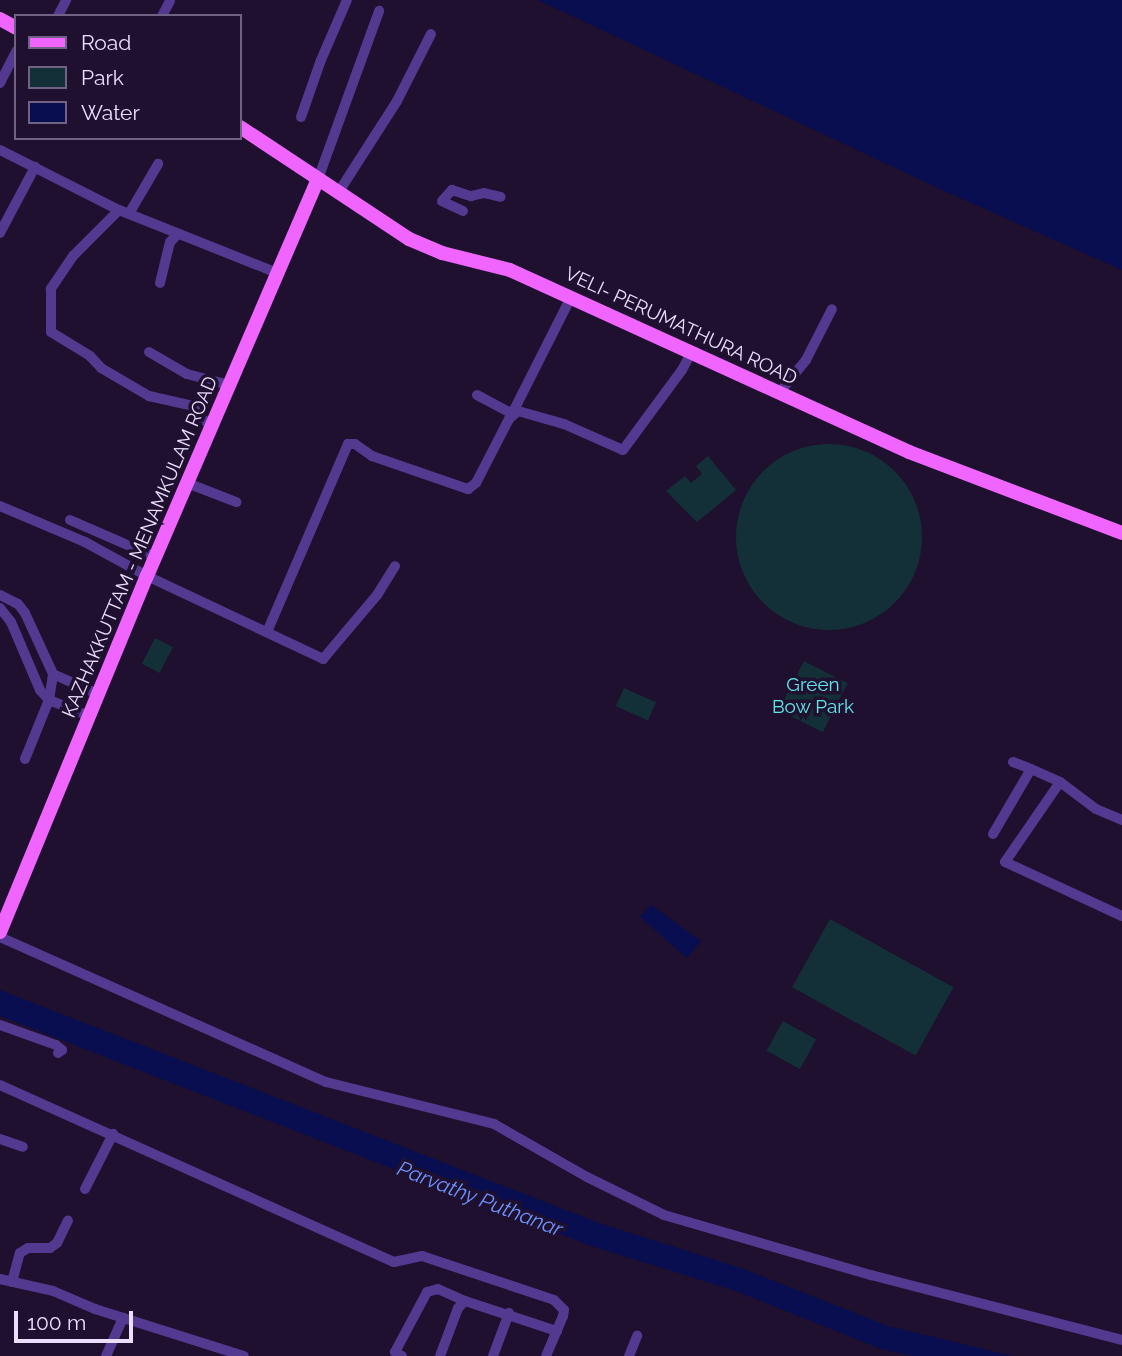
<!DOCTYPE html>
<html>
<head>
<meta charset="utf-8">
<style>
  body { margin:0 }
  #map { position:relative; width:1122px; height:1356px; overflow:hidden; background:#1e102e; font-family:Raleway,sans-serif }
  div>[style] { position:absolute }
  .green>* { inset:0; background:#133039; transform-origin:0 0 }
  .round { border-radius:50% }
  .water>* { inset:0; background:#080e50 }
  .minor>* { height:10px; margin:-5px; padding:0 5px; transform-origin:5px; border-radius:5px; background:#543990 }
  .major>* { height:14px; margin:-7px; padding:0 7px; transform-origin:7px; border-radius:7px; background:#f065ff }
  span { translate:-50% -50%; white-space:nowrap; text-align:center; line-height:1.15; -webkit-text-stroke:7px #1e102e; paint-order:stroke }
  .street-label { font-size:19px; color:#ebdeff }
  .park-label { font-size:19px; color:#61e4e8 }
  .water-label { font-size:21px; color:#6c93ff; font-style:italic }
  .legend { position:absolute; left:14px; top:14px; width:228px; height:126px; box-sizing:border-box; background:#1e102e; border:2px solid #706282; margin:0; padding:9px 12px; list-style:none; font-size:21px; color:#ebdeff }
  .legend li { display:flex; align-items:center; gap:14px; height:35px }
  .legend b { width:35px; border:2px solid #706282 }
  .scale { position:absolute; left:14px; top:1311px; width:119px; height:32px; box-sizing:border-box; border:4px solid #ebdeff; border-top:0; padding-left:9px; font-size:21px; line-height:24px; white-space:nowrap; color:#ebdeff; -webkit-text-stroke:5px #1e102e; paint-order:stroke }
</style>
</head>
<body>
<div id="map">
  <div class="green">
    <div class="round" style="left:736px;top:444px;width:186px;height:186px"></div>
    <div style="clip-path:polygon(708px 456px,736px 490px,697px 522px,666px 491px,685px 476px,691px 483px,702px 474px,696px 466px)"></div>
    <div style="left:155px;top:638px;width:20px;height:29px;rotate:27deg"></div>
    <div style="left:804px;top:661px;width:49px;height:55px;rotate:27deg"></div>
    <div style="left:624px;top:688px;width:35px;height:20px;rotate:24deg"></div>
    <div style="left:830px;top:919px;width:141px;height:78px;rotate:29deg"></div>
    <div style="left:783px;top:1021px;width:38px;height:34px;rotate:29deg"></div>
  </div>
  <div class="water">
    <div style="clip-path:polygon(538px 0,1122px 0,1122px 270px,942px 190px)"></div>
    <div style="clip-path:polygon(651px 905px,701px 941px,687px 958px,640px 917px)"></div>
    <div style="clip-path:polygon(0 990px,599px 1223px,741px 1268px,888px 1326px,1013px 1356px,913px 1356px,881px 1349px,733px 1290px,591px 1246px,0 1016px)"></div>
  </div>
  <div class="minor">
    <div style="left:58px;top:16px;width:18px;rotate:-63deg"></div>
    <div style="left:162px;top:16px;width:17px;rotate:-62deg"></div>
    <div style="left:0;top:83px;width:36px;rotate:-63deg"></div>
    <div style="left:301px;top:117px;width:60px;rotate:-70.7deg"></div>
    <div style="left:321px;top:60px;width:65px;rotate:-66.6deg"></div>
    <div style="left:0;top:150px;width:133px;rotate:26.8deg"></div>
    <div style="left:119px;top:210px;width:170px;rotate:21.7deg"></div>
    <div style="left:318px;top:179px;width:179px;rotate:-70deg"></div>
    <div style="left:338px;top:193px;width:109px;rotate:-57.3deg"></div>
    <div style="left:397px;top:101px;width:75px;rotate:-63.1deg"></div>
    <div style="left:119px;top:210px;width:65px;rotate:135deg"></div>
    <div style="left:73px;top:256px;width:40px;rotate:124deg"></div>
    <div style="left:51px;top:289px;width:43px;rotate:90deg"></div>
    <div style="left:51px;top:332px;width:46px;rotate:31.6deg"></div>
    <div style="left:90px;top:356px;width:16px;rotate:47deg"></div>
    <div style="left:101px;top:368px;width:56px;rotate:30.3deg"></div>
    <div style="left:149px;top:396px;width:45px;rotate:12.8deg"></div>
    <div style="left:193px;top:406px;width:12px;rotate:59deg"></div>
    <div style="left:199px;top:416px;width:16px;rotate:38deg"></div>
    <div style="left:463px;top:211px;width:23px;rotate:-155deg"></div>
    <div style="left:442px;top:201px;width:15px;rotate:-48deg"></div>
    <div style="left:452px;top:190px;width:20px;rotate:18deg"></div>
    <div style="left:471px;top:196px;width:13px;rotate:-13deg"></div>
    <div style="left:484px;top:193px;width:17px;rotate:13deg"></div>
    <div style="left:130px;top:212px;width:56px;rotate:-59.7deg"></div>
    <div style="left:0;top:233px;width:75px;rotate:-62.1deg"></div>
    <div style="left:160px;top:283px;width:42px;rotate:-76.3deg"></div>
    <div style="left:170px;top:242px;width:10px;rotate:-45deg"></div>
    <div style="left:149px;top:352px;width:44px;rotate:30.1deg"></div>
    <div style="left:187px;top:374px;width:43px;rotate:14.7deg"></div>
    <div style="left:779px;top:393px;width:43px;rotate:-50.7deg"></div>
    <div style="left:806px;top:360px;width:57px;rotate:-63deg"></div>
    <div style="left:477px;top:395px;width:40px;rotate:28deg"></div>
    <div style="left:512px;top:414px;width:131px;rotate:-63.2deg"></div>
    <div style="left:187px;top:483px;width:53px;rotate:21.2deg"></div>
    <div style="left:0;top:506px;width:92px;rotate:23deg"></div>
    <div style="left:85px;top:542px;width:71px;rotate:28.7deg"></div>
    <div style="left:147px;top:576px;width:195px;rotate:25.2deg"></div>
    <div style="left:323px;top:659px;width:84px;rotate:-49.8deg"></div>
    <div style="left:377px;top:595px;width:34px;rotate:-58deg"></div>
    <div style="left:70px;top:520px;width:93px;rotate:23.5deg"></div>
    <div style="left:0;top:595px;width:20px;rotate:27deg"></div>
    <div style="left:18px;top:604px;width:11px;rotate:52deg"></div>
    <div style="left:25px;top:613px;width:67px;rotate:65.3deg"></div>
    <div style="left:53px;top:674px;width:51px;rotate:24.1deg"></div>
    <div style="left:0;top:608px;width:18px;rotate:52deg"></div>
    <div style="left:11px;top:622px;width:74px;rotate:66.9deg"></div>
    <div style="left:40px;top:690px;width:13px;rotate:48deg"></div>
    <div style="left:49px;top:700px;width:43px;rotate:21.8deg"></div>
    <div style="left:267px;top:632px;width:205px;rotate:-66.7deg"></div>
    <div style="left:348px;top:444px;width:7px"></div>
    <div style="left:355px;top:444px;width:21px;rotate:35deg"></div>
    <div style="left:372px;top:456px;width:102px;rotate:19deg"></div>
    <div style="left:468px;top:489px;width:10px;rotate:-37deg"></div>
    <div style="left:476px;top:483px;width:72px;rotate:-62.7deg"></div>
    <div style="left:509px;top:419px;width:12px;rotate:-42deg"></div>
    <div style="left:518px;top:411px;width:48px;rotate:15.8deg"></div>
    <div style="left:564px;top:424px;width:64px;rotate:23.8deg"></div>
    <div style="left:623px;top:450px;width:99px;rotate:-53.6deg"></div>
    <div style="left:682px;top:370px;width:19px;rotate:-62deg"></div>
    <div style="left:25px;top:759px;width:64px;rotate:-67.9deg"></div>
    <div style="left:49px;top:700px;width:26px;rotate:-81deg"></div>
    <div style="left:1013px;top:762px;width:19px;rotate:21deg"></div>
    <div style="left:1060px;top:782px;width:97px;rotate:124.5deg"></div>
    <div style="left:1005px;top:862px;width:129px;rotate:24.8deg"></div>
    <div style="left:993px;top:834px;width:75px;rotate:-59.7deg"></div>
    <div style="left:1031px;top:769px;width:32px;rotate:24deg"></div>
    <div style="left:1060px;top:782px;width:45px;rotate:36.9deg"></div>
    <div style="left:1096px;top:809px;width:28px;rotate:23deg"></div>
    <div style="left:0;top:937px;width:357px;rotate:24deg"></div>
    <div style="left:326px;top:1082px;width:173px;rotate:14deg"></div>
    <div style="left:494px;top:1124px;width:107px;rotate:29.7deg"></div>
    <div style="left:587px;top:1177px;width:86px;rotate:26.3deg"></div>
    <div style="left:664px;top:1215px;width:216px;rotate:16.2deg"></div>
    <div style="left:871px;top:1275px;width:259px;rotate:14.5deg"></div>
    <div style="left:0;top:1025px;width:59px;rotate:19.7deg"></div>
    <div style="left:56px;top:1045px;width:8px;rotate:40deg"></div>
    <div style="left:62px;top:1050px;width:5px;rotate:143deg"></div>
    <div style="left:0;top:1085px;width:432px;rotate:24.2deg"></div>
    <div style="left:394px;top:1262px;width:29px;rotate:-12deg"></div>
    <div style="left:422px;top:1256px;width:139px;rotate:18.4deg"></div>
    <div style="left:554px;top:1300px;width:14px;rotate:45deg"></div>
    <div style="left:564px;top:1310px;width:6px;rotate:99deg"></div>
    <div style="left:563px;top:1316px;width:43px;rotate:113deg"></div>
    <div style="left:0;top:1139px;width:24px;rotate:19deg"></div>
    <div style="left:85px;top:1189px;width:62px;rotate:-63deg"></div>
    <div style="left:0;top:1279px;width:54px;rotate:12.8deg"></div>
    <div style="left:53px;top:1291px;width:46px;rotate:23.2deg"></div>
    <div style="left:95px;top:1309px;width:156px;rotate:17.5deg"></div>
    <div style="left:12px;top:1282px;width:30px;rotate:-75deg"></div>
    <div style="left:20px;top:1253px;width:9px;rotate:-32deg"></div>
    <div style="left:28px;top:1248px;width:22px"></div>
    <div style="left:50px;top:1248px;width:9px;rotate:-36deg"></div>
    <div style="left:57px;top:1243px;width:25px;rotate:-64deg"></div>
    <div style="left:106px;top:1356px;width:42px;rotate:-65.9deg"></div>
    <div style="left:402px;top:1356px;width:8px;rotate:-150deg"></div>
    <div style="left:395px;top:1352px;width:68px;rotate:-61.9deg"></div>
    <div style="left:427px;top:1292px;width:11px;rotate:-15deg"></div>
    <div style="left:438px;top:1289px;width:30px;rotate:24deg"></div>
    <div style="left:440px;top:1356px;width:51px;rotate:-69.4deg"></div>
    <div style="left:458px;top:1308px;width:10px;rotate:-45deg"></div>
    <div style="left:465px;top:1301px;width:97px;rotate:18.1deg"></div>
    <div style="left:493px;top:1356px;width:46px;rotate:-69.6deg"></div>
    <div style="left:629px;top:1356px;width:22px;rotate:-68deg"></div>
  </div>
  <div class="major">
    <div style="left:0;top:19px;width:18px;rotate:29deg"></div>
    <div style="left:240px;top:127px;width:203px;rotate:33.5deg"></div>
    <div style="left:409px;top:239px;width:36px;rotate:23deg"></div>
    <div style="left:442px;top:253px;width:70px;rotate:14deg"></div>
    <div style="left:510px;top:270px;width:439px;rotate:24.5deg"></div>
    <div style="left:909px;top:452px;width:228px;rotate:20.8deg"></div>
    <div style="left:0;top:932px;width:385px;rotate:-67.6deg"></div>
    <div style="left:147px;top:576px;width:432px;rotate:-66.7deg"></div>
  </div>
  <div class="street-label">
    <span style="left:681px;top:326px;rotate:25deg">VELI- PERUMATHURA ROAD</span>
    <span style="left:140px;top:547px;rotate:-67deg">KAZHAKKUTTAM - MENAMKULAM ROAD</span>
  </div>
  <div class="park-label">
    <span style="left:813px;top:696px">Green<br>Bow Park</span>
  </div>
  <div class="water-label">
    <span style="left:480px;top:1199px;rotate:21deg">Parvathy Puthanar</span>
  </div>
  <ul class="legend">
  <li><b style="height:9px;background:#f065ff"></b>Road</li>
  <li><b style="height:19px;background:#133039"></b>Park</li>
  <li><b style="height:19px;background:#080e50"></b>Water</li>
  </ul>
  <div class="scale">100 m</div>
</div>
</body>
</html>
